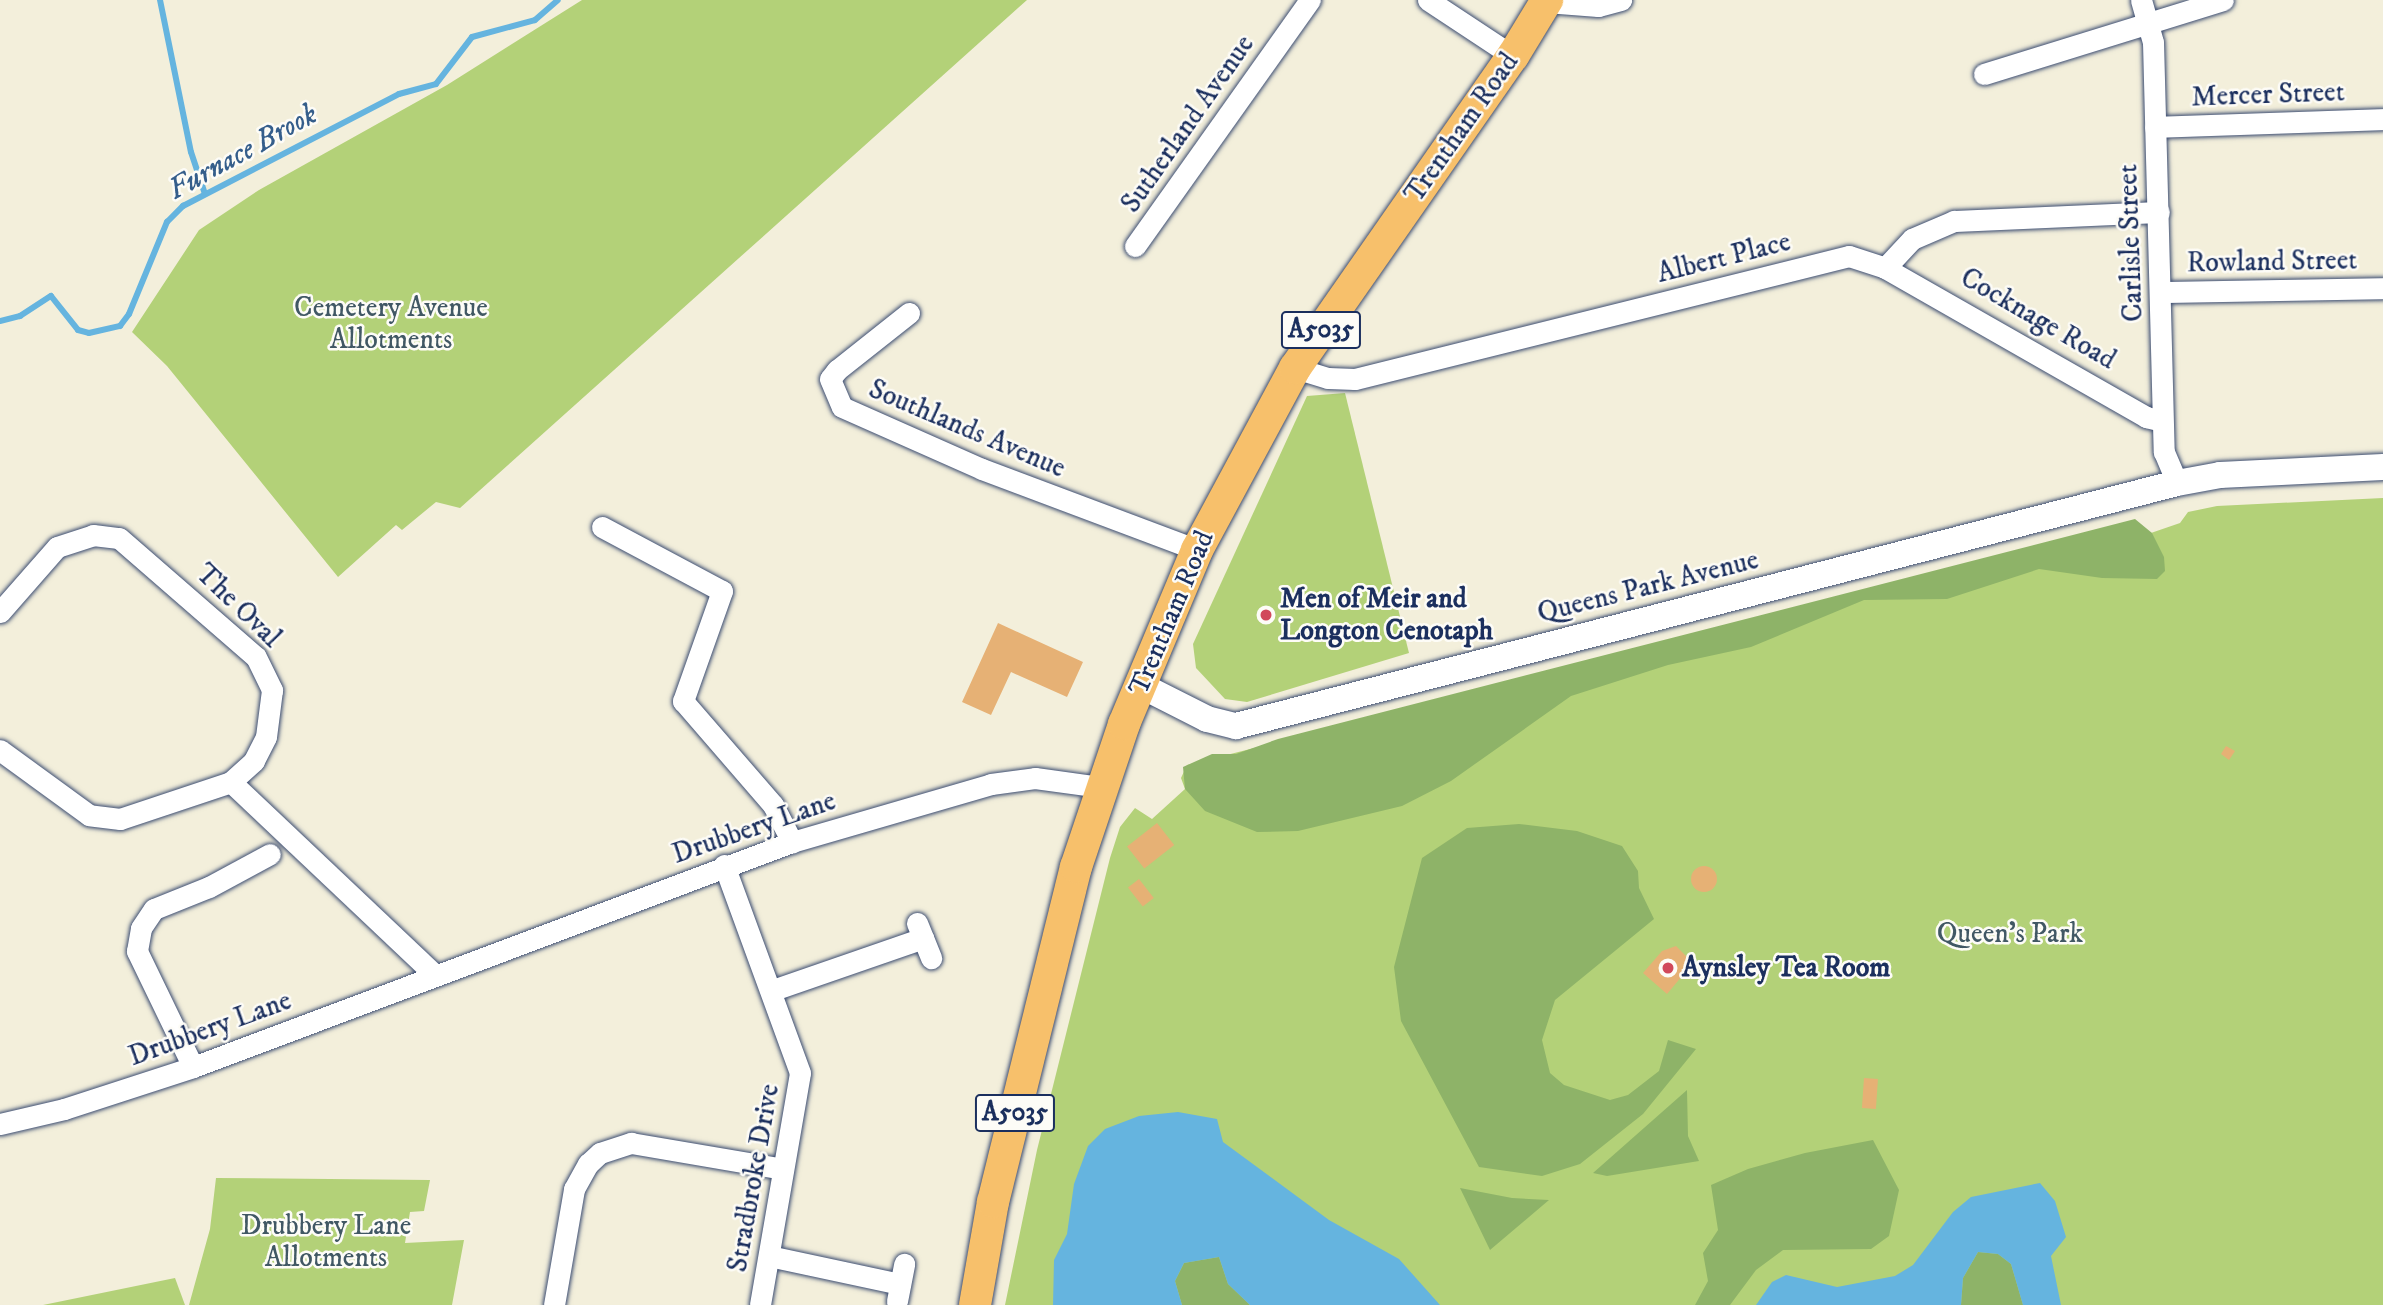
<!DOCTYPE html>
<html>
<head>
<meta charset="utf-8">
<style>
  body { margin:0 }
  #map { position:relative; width:2383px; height:1305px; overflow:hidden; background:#f3efdb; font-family:"IM FELL DW Pica",serif }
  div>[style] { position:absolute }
  .green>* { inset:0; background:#b3d178 }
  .forest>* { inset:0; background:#8eb368 }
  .water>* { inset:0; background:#65b4df }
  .stream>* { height:6px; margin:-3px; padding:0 3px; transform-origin:3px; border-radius:3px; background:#65b4df }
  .building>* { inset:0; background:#e6b175; transform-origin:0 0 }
  .round { border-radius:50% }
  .roads { filter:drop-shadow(0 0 2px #3b4c71) drop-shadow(0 0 2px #3b4c71) }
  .minor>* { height:21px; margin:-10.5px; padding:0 10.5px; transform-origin:10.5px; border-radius:10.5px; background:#fff }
  .tertiary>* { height:26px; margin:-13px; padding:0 13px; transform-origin:13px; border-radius:13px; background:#fff }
  .primary>* { height:32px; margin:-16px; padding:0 16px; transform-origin:16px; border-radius:16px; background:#f7c06b }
  .dots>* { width:19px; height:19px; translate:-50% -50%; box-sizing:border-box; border:4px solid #fdfcf7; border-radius:50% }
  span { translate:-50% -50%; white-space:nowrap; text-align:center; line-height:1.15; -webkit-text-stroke:5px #fdfcf7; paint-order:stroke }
  .shield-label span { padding:2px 5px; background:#fdfcf7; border:2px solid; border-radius:5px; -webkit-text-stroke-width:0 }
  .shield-label { font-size:26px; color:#1b2f5e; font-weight:700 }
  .street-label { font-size:28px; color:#1b2f5e }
  .park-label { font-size:28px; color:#415864 }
  .poi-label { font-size:28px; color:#1b2f5e; font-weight:700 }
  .left { translate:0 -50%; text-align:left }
  .water-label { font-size:30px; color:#355e8b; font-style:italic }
</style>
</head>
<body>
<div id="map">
  <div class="green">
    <div style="clip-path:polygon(582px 0,1027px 0,460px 508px,436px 502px,402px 530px,396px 525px,338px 577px,167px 366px,132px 332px,199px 230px,259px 190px,447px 85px)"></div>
    <div style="clip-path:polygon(1345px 393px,1409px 653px,1247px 702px,1225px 699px,1196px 668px,1193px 644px,1307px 396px)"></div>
    <div style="clip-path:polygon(2383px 498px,2383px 1305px,1005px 1305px,1037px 1150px,1110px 858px,1120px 827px,1135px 808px,1152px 819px,1185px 789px,1181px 778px,1187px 765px,1781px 615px,2148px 534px,2180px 523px,2188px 512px,2217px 506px)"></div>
    <div style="clip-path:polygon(216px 1178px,430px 1180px,424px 1211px,410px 1212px,405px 1243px,464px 1240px,452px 1305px,189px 1305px,210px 1229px)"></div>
    <div style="clip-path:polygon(175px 1278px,185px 1305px,43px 1305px)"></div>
  </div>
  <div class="forest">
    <div style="clip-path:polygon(2135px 519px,2152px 533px,2164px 557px,2165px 571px,2157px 579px,2102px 578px,2039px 569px,1947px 599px,1864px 600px,1751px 647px,1668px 665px,1571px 696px,1451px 781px,1402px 806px,1298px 831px,1257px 832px,1205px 811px,1185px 789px,1183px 767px,1212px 754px,1236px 754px,1278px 739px)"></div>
    <div style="clip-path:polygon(1519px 824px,1577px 831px,1622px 846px,1638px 871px,1639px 888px,1654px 919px,1555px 1000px,1542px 1040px,1550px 1073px,1564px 1085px,1610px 1100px,1628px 1095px,1659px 1071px,1668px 1040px,1696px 1049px,1643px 1114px,1580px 1164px,1542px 1176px,1479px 1167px,1401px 1021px,1394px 967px,1422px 858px,1467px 828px)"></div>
    <div style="clip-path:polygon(1687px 1090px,1688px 1136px,1699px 1161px,1607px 1176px,1593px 1173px)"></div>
    <div style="clip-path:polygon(1873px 1140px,1899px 1190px,1889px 1236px,1871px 1249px,1783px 1250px,1756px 1270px,1730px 1305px,1695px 1305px,1708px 1281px,1703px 1253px,1718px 1230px,1711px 1185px,1748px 1169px,1805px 1153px)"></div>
    <div style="clip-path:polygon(1460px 1188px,1512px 1198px,1549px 1200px,1490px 1250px)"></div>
    <div style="clip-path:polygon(1978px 1252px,1998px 1254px,2011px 1264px,2023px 1305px,1961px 1305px,1963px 1278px)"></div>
    <div style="clip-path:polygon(1219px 1257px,1228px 1284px,1250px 1305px,1182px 1305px,1175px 1281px,1184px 1263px)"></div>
  </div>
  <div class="water">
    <div style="clip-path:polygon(1178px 1112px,1217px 1119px,1223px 1142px,1329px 1220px,1399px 1259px,1440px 1305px,1250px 1305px,1228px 1284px,1219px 1257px,1184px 1263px,1175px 1281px,1182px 1305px,1053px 1305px,1054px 1260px,1067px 1234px,1074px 1184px,1088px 1146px,1105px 1129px,1139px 1116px)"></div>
    <div style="clip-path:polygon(2040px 1183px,2055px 1201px,2066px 1237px,2051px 1256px,2061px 1305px,2023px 1305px,2011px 1264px,1998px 1254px,1978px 1252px,1963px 1278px,1961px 1305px,1756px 1305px,1772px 1282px,1786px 1275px,1837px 1287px,1895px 1276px,1913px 1265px,1953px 1212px,1971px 1197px)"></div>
  </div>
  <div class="stream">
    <div style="left:160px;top:0;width:155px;rotate:78.5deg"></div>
    <div style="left:191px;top:152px;width:44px;rotate:71.6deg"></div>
    <div style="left:0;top:321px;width:21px;rotate:-14deg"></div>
    <div style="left:20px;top:316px;width:37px;rotate:-33deg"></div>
    <div style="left:51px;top:296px;width:43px;rotate:51.5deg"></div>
    <div style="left:78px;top:330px;width:11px;rotate:15deg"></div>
    <div style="left:89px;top:333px;width:32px;rotate:-13deg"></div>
    <div style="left:120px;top:326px;width:15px;rotate:-53deg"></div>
    <div style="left:129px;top:314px;width:100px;rotate:-67.6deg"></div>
    <div style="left:167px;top:222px;width:23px;rotate:-45deg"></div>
    <div style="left:183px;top:206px;width:243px;rotate:-27.4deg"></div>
    <div style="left:399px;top:94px;width:38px;rotate:-15deg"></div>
    <div style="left:436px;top:84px;width:59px;rotate:-52.5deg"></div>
    <div style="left:472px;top:37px;width:65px;rotate:-15.1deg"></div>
    <div style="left:535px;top:20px;width:30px;rotate:-41deg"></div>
  </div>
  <div class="building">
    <div style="clip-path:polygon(998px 623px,1083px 662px,1067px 697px,1011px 672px,991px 715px,962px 702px)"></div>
    <div style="clip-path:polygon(2226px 746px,2235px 751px,2229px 760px,2221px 754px)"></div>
    <div style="left:1157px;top:823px;width:28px;height:38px;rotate:52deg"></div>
    <div class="round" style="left:1691px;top:866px;width:26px;height:26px"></div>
    <div style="left:1139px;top:879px;width:24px;height:14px;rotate:52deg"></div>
    <div style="clip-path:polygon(1676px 946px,1693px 963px,1667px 994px,1643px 973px,1662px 951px)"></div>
    <div style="left:1864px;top:1078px;width:14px;height:30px;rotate:4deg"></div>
  </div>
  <div class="roads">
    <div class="minor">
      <div style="left:1428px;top:0;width:102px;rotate:33.4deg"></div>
      <div style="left:2141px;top:0;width:44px;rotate:74.1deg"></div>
      <div style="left:2153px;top:42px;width:410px;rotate:88.5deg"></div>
      <div style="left:2164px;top:452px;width:34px;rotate:67deg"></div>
      <div style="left:1546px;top:2px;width:52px;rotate:4.4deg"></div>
      <div style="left:1598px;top:6px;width:24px;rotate:-15deg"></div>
      <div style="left:1984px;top:74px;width:250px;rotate:-17.2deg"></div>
      <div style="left:2155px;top:127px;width:228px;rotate:-2deg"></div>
      <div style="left:1135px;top:246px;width:302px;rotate:-54.6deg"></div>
      <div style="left:1885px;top:268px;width:40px;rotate:-47deg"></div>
      <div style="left:1912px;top:239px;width:46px;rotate:-23.2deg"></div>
      <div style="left:1954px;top:221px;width:205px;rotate:-2.5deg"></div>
      <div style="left:2162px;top:292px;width:221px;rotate:-1deg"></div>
      <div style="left:909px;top:313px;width:92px;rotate:141.6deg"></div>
      <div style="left:837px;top:370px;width:11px;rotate:128deg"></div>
      <div style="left:830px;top:379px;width:30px;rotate:67deg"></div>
      <div style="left:842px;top:407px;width:153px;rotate:23.9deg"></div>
      <div style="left:982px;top:469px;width:230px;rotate:20.6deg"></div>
      <div style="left:1295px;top:368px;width:34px;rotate:17deg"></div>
      <div style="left:1328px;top:378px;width:27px;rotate:2deg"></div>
      <div style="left:1355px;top:379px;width:509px;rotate:-13.98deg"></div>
      <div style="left:1849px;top:256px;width:38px;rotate:18deg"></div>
      <div style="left:1885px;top:268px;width:301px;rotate:29.7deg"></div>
      <div style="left:2146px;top:417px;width:16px;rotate:14deg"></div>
      <div style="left:602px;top:527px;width:136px;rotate:28.1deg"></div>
      <div style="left:722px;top:591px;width:117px;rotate:109.5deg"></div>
      <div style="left:683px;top:701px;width:138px;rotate:49.1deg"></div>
      <div style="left:773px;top:805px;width:42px;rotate:62.8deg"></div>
      <div style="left:0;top:612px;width:86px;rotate:-48.8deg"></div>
      <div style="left:57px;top:547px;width:38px;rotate:-18deg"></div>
      <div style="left:93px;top:535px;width:26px;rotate:7deg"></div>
      <div style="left:119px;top:538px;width:181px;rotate:41deg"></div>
      <div style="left:256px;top:657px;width:37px;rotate:64deg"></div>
      <div style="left:272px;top:690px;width:47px;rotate:97.3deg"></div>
      <div style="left:266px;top:737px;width:27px;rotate:117deg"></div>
      <div style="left:254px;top:761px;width:31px;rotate:138deg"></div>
      <div style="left:231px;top:782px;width:117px;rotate:161.6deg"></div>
      <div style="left:120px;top:819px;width:31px;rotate:-173deg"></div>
      <div style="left:89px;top:815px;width:110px;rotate:-143.9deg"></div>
      <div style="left:231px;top:782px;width:281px;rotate:43.4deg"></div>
      <div style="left:724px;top:865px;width:221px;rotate:69.9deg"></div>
      <div style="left:800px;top:1073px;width:235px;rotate:99.8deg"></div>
      <div style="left:917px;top:923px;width:38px;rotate:68deg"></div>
      <div style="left:773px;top:990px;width:159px;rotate:-19.1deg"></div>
      <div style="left:193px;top:1067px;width:129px;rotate:-115.8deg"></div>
      <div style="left:137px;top:951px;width:23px;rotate:-80deg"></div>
      <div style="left:141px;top:928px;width:23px;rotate:-56deg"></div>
      <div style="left:154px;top:909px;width:59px;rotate:-21.8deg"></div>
      <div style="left:209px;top:887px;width:69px;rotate:-28.4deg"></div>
      <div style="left:0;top:1124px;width:66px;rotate:-13.2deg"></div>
      <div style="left:64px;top:1109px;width:136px;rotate:-18deg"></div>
      <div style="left:193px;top:1067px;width:640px;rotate:-20.59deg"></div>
      <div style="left:792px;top:842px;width:207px;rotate:-16.2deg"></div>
      <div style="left:991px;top:784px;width:44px;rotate:-7.8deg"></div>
      <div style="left:1035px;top:778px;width:67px;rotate:7.8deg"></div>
      <div style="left:769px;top:1256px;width:134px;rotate:12.1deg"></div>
      <div style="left:897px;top:1301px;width:38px;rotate:-79deg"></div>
      <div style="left:554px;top:1305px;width:118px;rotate:-80.2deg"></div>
      <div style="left:574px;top:1189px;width:29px;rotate:-61deg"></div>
      <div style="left:588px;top:1164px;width:16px;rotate:-43deg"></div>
      <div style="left:600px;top:1153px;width:33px;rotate:-18deg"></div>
      <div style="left:631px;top:1143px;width:154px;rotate:9.7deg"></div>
    </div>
    <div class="tertiary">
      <div style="left:1140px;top:685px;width:75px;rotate:26.9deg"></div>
      <div style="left:1207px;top:719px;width:30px;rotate:14deg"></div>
      <div style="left:1236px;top:726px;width:972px;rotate:-14.48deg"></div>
      <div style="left:2177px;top:483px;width:44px;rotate:-10.5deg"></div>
      <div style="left:2220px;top:475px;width:163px;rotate:-2.8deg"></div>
    </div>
    <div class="primary">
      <div style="left:975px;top:1305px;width:105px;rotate:-80.1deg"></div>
      <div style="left:993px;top:1202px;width:345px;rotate:-76.1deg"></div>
      <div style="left:1076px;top:867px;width:151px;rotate:-71.4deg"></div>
      <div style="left:1124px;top:724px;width:189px;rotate:-67.2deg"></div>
      <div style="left:1197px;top:550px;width:207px;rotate:-61.7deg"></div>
      <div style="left:1295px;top:368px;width:381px;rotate:-55.1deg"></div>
      <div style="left:1513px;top:56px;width:66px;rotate:-58.7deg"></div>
    </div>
  </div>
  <div class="dots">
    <div style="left:1266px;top:615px;background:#d1495b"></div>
    <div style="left:1668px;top:968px;background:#d1495b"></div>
  </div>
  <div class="shield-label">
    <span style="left:1321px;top:330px">A5035</span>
    <span style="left:1015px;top:1113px">A5035</span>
  </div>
  <div class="street-label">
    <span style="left:2268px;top:95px;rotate:-2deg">Mercer Street</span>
    <span style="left:1188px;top:124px;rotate:-55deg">Sutherland Avenue</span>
    <span style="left:1462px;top:128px;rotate:-55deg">Trentham Road</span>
    <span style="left:2131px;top:243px;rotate:-92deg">Carlisle Street</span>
    <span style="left:1724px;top:258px;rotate:-14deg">Albert Place</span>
    <span style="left:2272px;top:262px;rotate:-1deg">Rowland Street</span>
    <span style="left:2038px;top:319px;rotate:30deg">Cocknage Road</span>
    <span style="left:967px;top:429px;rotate:23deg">Southlands Avenue</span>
    <span style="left:1648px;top:587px;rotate:-14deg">Queens Park Avenue</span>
    <span style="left:238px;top:606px;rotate:44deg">The Oval</span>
    <span style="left:1172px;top:613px;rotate:-67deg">Trentham Road</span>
    <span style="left:754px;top:828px;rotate:-19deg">Drubbery Lane</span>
    <span style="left:210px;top:1029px;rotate:-20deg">Drubbery Lane</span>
    <span style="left:754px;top:1178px;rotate:-80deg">Stradbroke Drive</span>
  </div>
  <div class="park-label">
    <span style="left:391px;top:324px">Cemetery Avenue<br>Allotments</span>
    <span style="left:2010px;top:934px">Queen's Park</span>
    <span style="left:326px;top:1242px">Drubbery Lane<br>Allotments</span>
  </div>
  <div class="poi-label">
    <span class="left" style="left:1280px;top:615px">Men of Meir and<br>Longton Cenotaph</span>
    <span class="left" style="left:1682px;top:968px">Aynsley Tea Room</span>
  </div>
  <div class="water-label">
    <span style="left:243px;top:153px;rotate:-29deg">Furnace Brook</span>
  </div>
</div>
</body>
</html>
